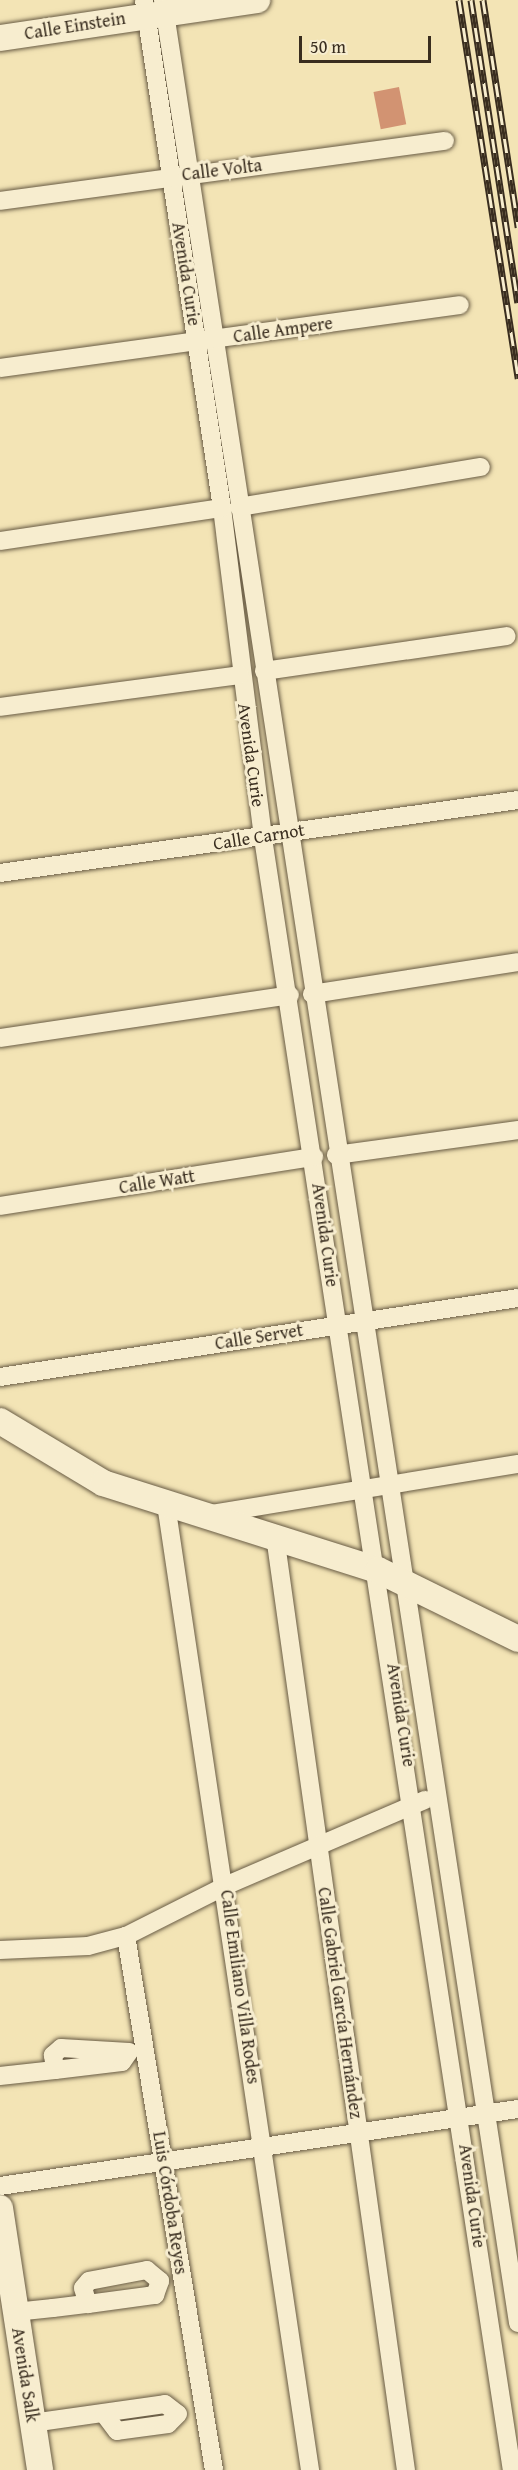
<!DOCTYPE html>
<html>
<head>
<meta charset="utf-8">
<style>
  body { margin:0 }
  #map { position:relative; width:518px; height:2470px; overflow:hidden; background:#f3e4b5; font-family:"Gentium Book Plus",serif }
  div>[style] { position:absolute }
  .building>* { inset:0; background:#d29372; transform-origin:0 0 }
  .roads { filter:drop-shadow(0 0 2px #685b44) drop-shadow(0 0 2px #685b44) }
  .street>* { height:18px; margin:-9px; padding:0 9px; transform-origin:9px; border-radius:9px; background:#f7edcf }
  .secondary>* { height:26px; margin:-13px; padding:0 13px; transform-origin:13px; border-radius:13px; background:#f7edcf }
  .rail>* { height:7px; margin-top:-3.5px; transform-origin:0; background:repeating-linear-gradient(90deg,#f7edcf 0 14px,#392d1f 0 28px); box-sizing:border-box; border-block:2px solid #392d1f }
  span { translate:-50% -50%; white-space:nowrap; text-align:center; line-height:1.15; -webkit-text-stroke:6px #f7edcf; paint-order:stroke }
  .street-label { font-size:18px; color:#392d1f }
  .scale { position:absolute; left:299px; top:36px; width:132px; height:27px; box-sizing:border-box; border:3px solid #392d1f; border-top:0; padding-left:8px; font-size:18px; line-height:21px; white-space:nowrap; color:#392d1f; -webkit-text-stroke:4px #f7edcf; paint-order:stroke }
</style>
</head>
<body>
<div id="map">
  <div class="building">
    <div style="left:399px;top:87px;width:38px;height:26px;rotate:79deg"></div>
  </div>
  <div class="roads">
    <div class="street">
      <div style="left:144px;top:0;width:514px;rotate:81.27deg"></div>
      <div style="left:222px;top:508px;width:333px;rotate:82.9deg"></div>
      <div style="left:263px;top:838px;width:1651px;rotate:81.33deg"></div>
      <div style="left:163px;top:0;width:2350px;rotate:81.31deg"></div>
      <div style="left:0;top:201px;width:449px;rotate:-7.7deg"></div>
      <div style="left:0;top:368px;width:464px;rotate:-7.8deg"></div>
      <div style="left:239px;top:507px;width:245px;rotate:-9.4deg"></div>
      <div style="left:0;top:541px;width:224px;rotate:-8.5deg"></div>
      <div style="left:264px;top:671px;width:245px;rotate:-8.2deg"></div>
      <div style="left:0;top:707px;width:242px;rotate:-7.6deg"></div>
      <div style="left:0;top:873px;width:523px;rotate:-8.02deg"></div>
      <div style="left:312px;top:994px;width:208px;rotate:-8.8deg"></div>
      <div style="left:0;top:1038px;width:293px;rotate:-8.4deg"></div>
      <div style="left:336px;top:1155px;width:184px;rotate:-7.8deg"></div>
      <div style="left:0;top:1206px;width:318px;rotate:-8.9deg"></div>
      <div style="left:0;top:1377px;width:524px;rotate:-8.67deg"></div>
      <div style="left:166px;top:1504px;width:977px;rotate:81.52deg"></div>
      <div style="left:212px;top:1514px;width:310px;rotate:-9.3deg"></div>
      <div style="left:275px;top:1536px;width:943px;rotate:82.02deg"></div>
      <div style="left:126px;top:1936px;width:541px;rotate:80.64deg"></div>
      <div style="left:0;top:1950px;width:88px;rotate:-2.6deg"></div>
      <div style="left:88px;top:1946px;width:39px;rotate:-15deg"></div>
      <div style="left:126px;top:1936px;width:111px;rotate:-26.8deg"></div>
      <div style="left:225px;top:1886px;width:218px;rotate:-23.3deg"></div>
      <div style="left:0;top:2076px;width:55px;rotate:-6.2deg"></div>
      <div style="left:55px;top:2070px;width:67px;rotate:-6.8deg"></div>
      <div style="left:122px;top:2062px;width:12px;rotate:-55deg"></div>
      <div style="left:129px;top:2052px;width:68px;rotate:-176.6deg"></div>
      <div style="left:61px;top:2048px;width:11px;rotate:139deg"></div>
      <div style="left:53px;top:2055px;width:15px;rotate:82deg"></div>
      <div style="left:0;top:2186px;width:524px;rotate:-8.46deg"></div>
      <div style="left:15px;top:2312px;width:38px;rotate:-6deg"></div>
      <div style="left:53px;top:2308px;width:35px;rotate:-7deg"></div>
      <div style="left:88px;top:2304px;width:68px;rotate:-7.7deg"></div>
      <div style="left:155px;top:2295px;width:15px;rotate:-70deg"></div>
      <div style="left:160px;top:2281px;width:17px;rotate:-140deg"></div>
      <div style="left:147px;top:2270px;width:59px;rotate:169.3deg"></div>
      <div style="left:89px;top:2281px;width:9px;rotate:131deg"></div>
      <div style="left:83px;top:2288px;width:17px;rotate:73deg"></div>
      <div style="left:32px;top:2423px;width:134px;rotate:-8.1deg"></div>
      <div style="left:165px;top:2404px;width:16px;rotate:38deg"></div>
      <div style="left:178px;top:2414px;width:14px;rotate:135deg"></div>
      <div style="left:168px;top:2424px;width:51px;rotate:172.2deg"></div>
      <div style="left:117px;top:2431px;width:21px;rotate:-127deg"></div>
    </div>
    <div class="secondary">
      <div style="left:0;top:38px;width:260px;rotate:-8.4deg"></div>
      <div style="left:0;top:1421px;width:120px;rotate:31deg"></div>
      <div style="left:103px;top:1483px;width:288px;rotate:17.6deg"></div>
      <div style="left:378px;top:1570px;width:156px;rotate:26.2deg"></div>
      <div style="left:0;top:2208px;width:265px;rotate:81.3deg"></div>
    </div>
  </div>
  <div class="rail">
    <div style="left:459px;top:0;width:383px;rotate:81.1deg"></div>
    <div style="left:471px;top:0;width:306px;rotate:81.2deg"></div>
    <div style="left:483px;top:0;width:230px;rotate:81.2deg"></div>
  </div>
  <div class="street-label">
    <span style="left:75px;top:26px;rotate:-9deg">Calle Einstein</span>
    <span style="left:222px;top:170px;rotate:-7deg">Calle Volta</span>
    <span style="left:186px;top:274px;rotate:81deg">Avenida Curie</span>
    <span style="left:283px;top:330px;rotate:-8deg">Calle Ampere</span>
    <span style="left:251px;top:755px;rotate:82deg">Avenida Curie</span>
    <span style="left:259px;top:837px;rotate:-9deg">Calle Carnot</span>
    <span style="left:157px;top:1182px;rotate:-9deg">Calle Watt</span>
    <span style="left:325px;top:1235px;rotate:82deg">Avenida Curie</span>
    <span style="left:259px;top:1337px;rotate:-9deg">Calle Servet</span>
    <span style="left:401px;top:1715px;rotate:81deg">Avenida Curie</span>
    <span style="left:240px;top:1987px;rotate:82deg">Calle Emiliano Villa Rodes</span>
    <span style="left:340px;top:2003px;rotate:82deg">Calle Gabriel García Hernández</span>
    <span style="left:472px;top:2196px;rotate:82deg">Avenida Curie</span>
    <span style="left:170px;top:2203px;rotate:81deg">Luis Córdoba Reyes</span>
    <span style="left:25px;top:2375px;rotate:81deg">Avenida Salk</span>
  </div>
  <div class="scale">50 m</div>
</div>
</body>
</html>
